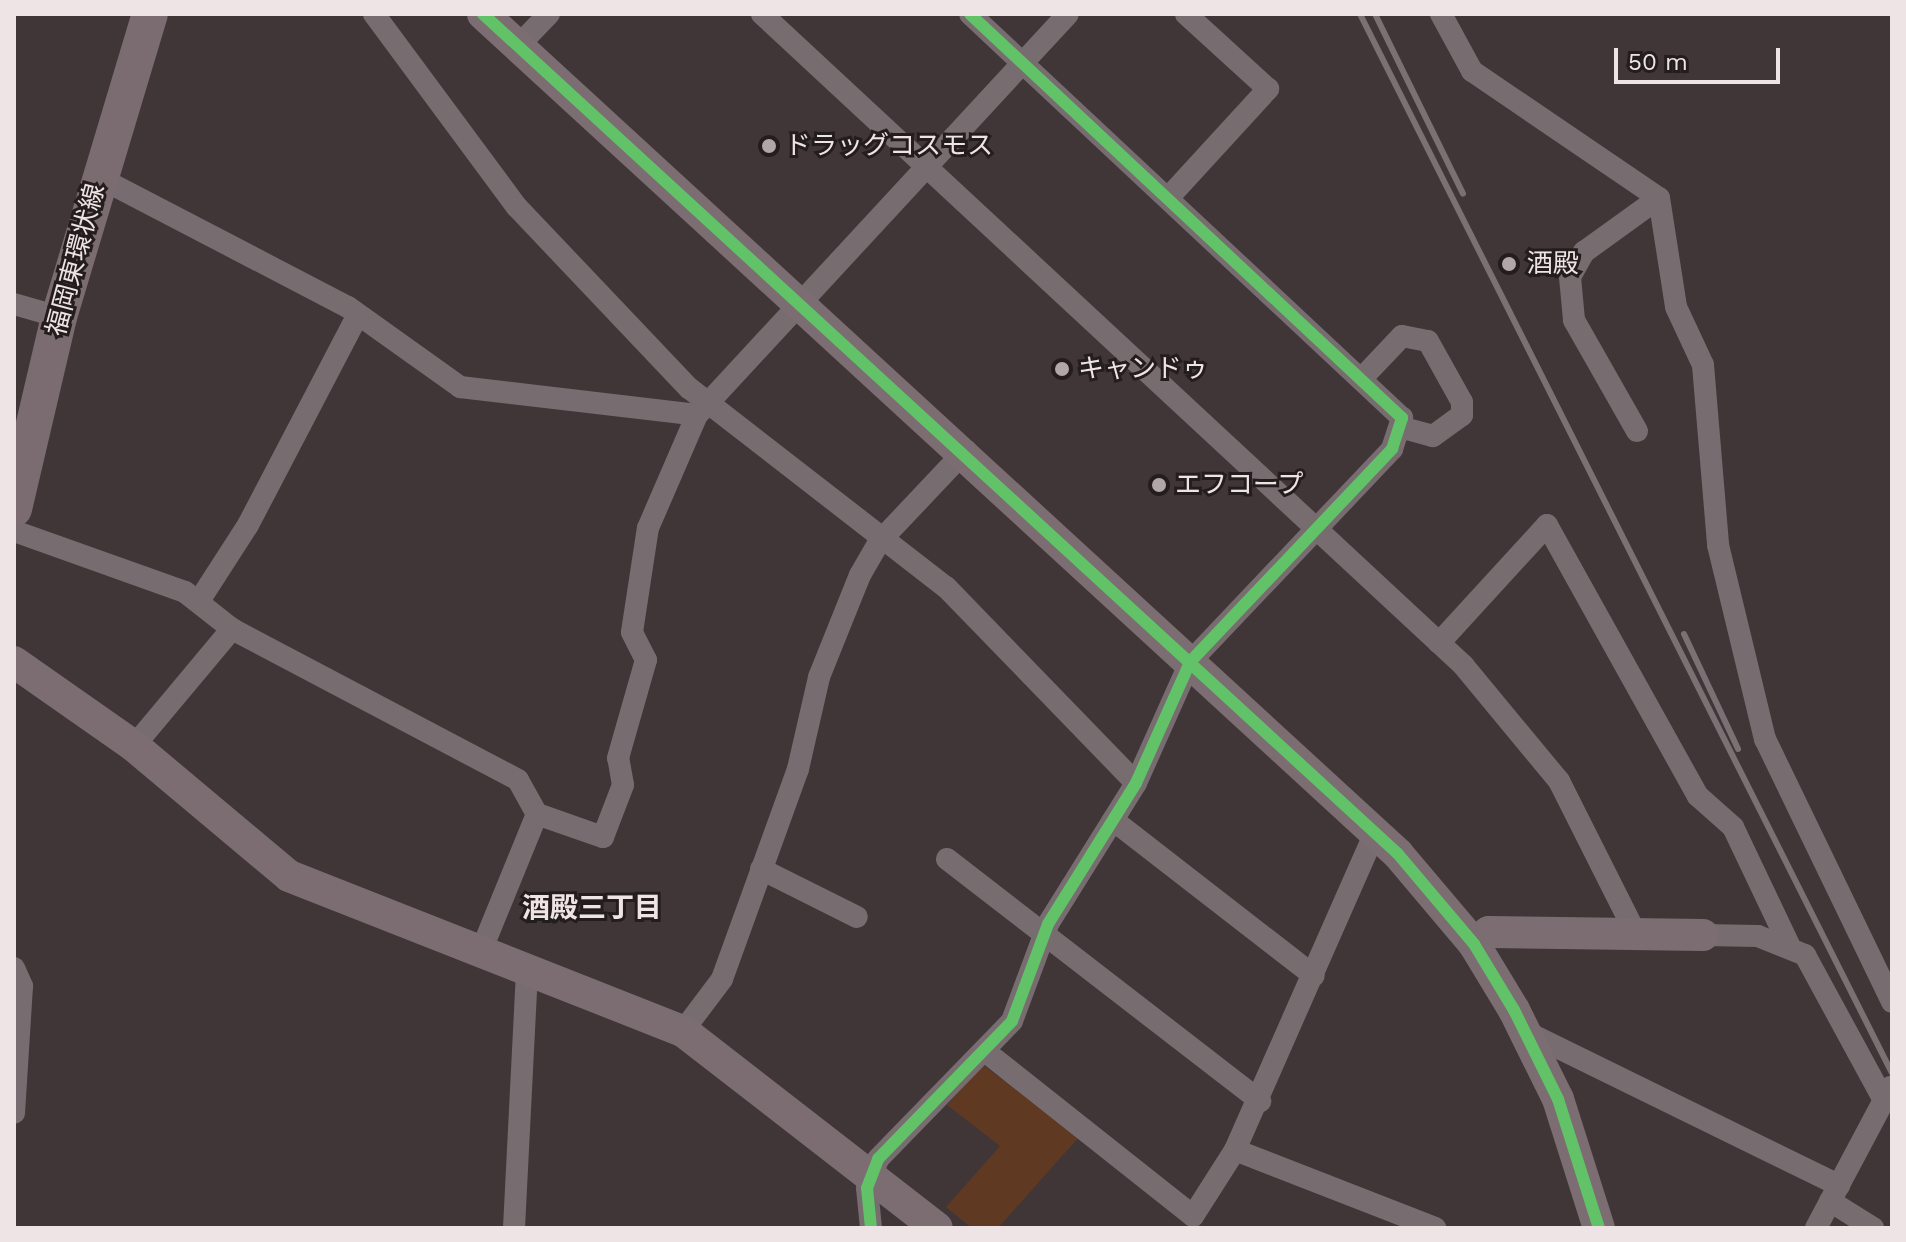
<!DOCTYPE html>
<html>
<head>
<meta charset="utf-8">
<style>
  body { margin:0 }
  #map { position:relative; width:1906px; height:1242px; overflow:hidden; background:#403638; font-family:"Work Sans","Noto Sans JP",sans-serif }
  div>[style] { position:absolute }
  .green>* { inset:0; background:#5f3922 }
  .street>* { height:22px; margin:-11px; padding:0 11px; transform-origin:11px; border-radius:11px; background:#776c6f }
  .secondary>* { height:32px; margin:-16px; padding:0 16px; transform-origin:16px; border-radius:16px; background:#7b6d72 }
  .primary>* { height:36px; margin:-18px; padding:0 18px; transform-origin:18px; border-radius:18px; background:#7a6c70 }
  .rail>* { height:6px; margin:-3px; padding:0 3px; transform-origin:3px; border-radius:3px; background:#7a7174 }
  .cycleway>* { height:12px; margin:-6px; padding:0 6px; transform-origin:6px; border-radius:6px; background:#61c268 }
  .dots>* { width:22px; height:22px; translate:-50% -50%; box-sizing:border-box; border:4px solid #241d1d; border-radius:50% }
  span { translate:-50% -50%; white-space:nowrap; text-align:center; line-height:1.15; -webkit-text-stroke:6px #241d1d; paint-order:stroke }
  .poi-label { font-size:26px; color:#efe4e5 }
  .left { translate:0 -50%; text-align:left }
  .street-label { font-size:26px; color:#efe4e5 }
  .neighbourhood-label { font-size:28px; color:#efe4e5; font-weight:700 }
  .frame { position:absolute; inset:0; border:16px solid #efe4e5; pointer-events:none }
  .scale { position:absolute; left:1614px; top:48px; width:166px; height:36px; box-sizing:border-box; border:4px solid #efe4e5; border-top:0; padding-left:10px; font-size:24px; line-height:28px; white-space:nowrap; color:#efe4e5; -webkit-text-stroke:6px #241d1d; paint-order:stroke }
</style>
</head>
<body>
<div id="map">
  <div class="green">
    <div style="clip-path:polygon(983px 1065px,1079px 1137px,998px 1228px,972px 1228px,946px 1207px,1000px 1146px,947px 1105px)"></div>
  </div>
  <div class="street">
    <div style="left:374px;top:14px;width:240px;rotate:53.5deg"></div>
    <div style="left:517px;top:207px;width:250px;rotate:46.5deg"></div>
    <div style="left:689px;top:388px;width:325px;rotate:37.8deg"></div>
    <div style="left:946px;top:587px;width:273px;rotate:45.9deg"></div>
    <div style="left:762px;top:14px;width:957px;rotate:42.88deg"></div>
    <div style="left:1463px;top:665px;width:151px;rotate:50.4deg"></div>
    <div style="left:1559px;top:781px;width:171px;rotate:63.3deg"></div>
    <div style="left:1441px;top:14px;width:65px;rotate:61.5deg"></div>
    <div style="left:1472px;top:71px;width:226px;rotate:34.2deg"></div>
    <div style="left:1659px;top:198px;width:110px;rotate:81.1deg"></div>
    <div style="left:1676px;top:307px;width:64px;rotate:65deg"></div>
    <div style="left:1703px;top:365px;width:181px;rotate:85.2deg"></div>
    <div style="left:1718px;top:545px;width:200px;rotate:76.4deg"></div>
    <div style="left:1765px;top:739px;width:292px;rotate:64.2deg"></div>
    <div style="left:517px;top:47px;width:46px;rotate:-45.9deg"></div>
    <div style="left:98px;top:177px;width:282px;rotate:27.5deg"></div>
    <div style="left:348px;top:307px;width:138px;rotate:35.5deg"></div>
    <div style="left:460px;top:387px;width:239px;rotate:6.7deg"></div>
    <div style="left:697px;top:415px;width:546px;rotate:-47.23deg"></div>
    <div style="left:1169px;top:197px;width:147px;rotate:-47.5deg"></div>
    <div style="left:1268px;top:89px;width:111px;rotate:-137.6deg"></div>
    <div style="left:14px;top:304px;width:47px;rotate:16.1deg"></div>
    <div style="left:1364px;top:376px;width:55px;rotate:-46.5deg"></div>
    <div style="left:1402px;top:336px;width:26px;rotate:11deg"></div>
    <div style="left:1428px;top:341px;width:70px;rotate:60.9deg"></div>
    <div style="left:1462px;top:402px;width:13px;rotate:90deg"></div>
    <div style="left:1462px;top:415px;width:36px;rotate:144deg"></div>
    <div style="left:1433px;top:436px;width:34px;rotate:-165deg"></div>
    <div style="left:1637px;top:431px;width:128px;rotate:-119.6deg"></div>
    <div style="left:1574px;top:320px;width:43px;rotate:-95.3deg"></div>
    <div style="left:1570px;top:277px;width:29px;rotate:-61deg"></div>
    <div style="left:1584px;top:252px;width:92px;rotate:-35.8deg"></div>
    <div style="left:14px;top:531px;width:182px;rotate:19.6deg"></div>
    <div style="left:185px;top:592px;width:60px;rotate:38.2deg"></div>
    <div style="left:232px;top:629px;width:323px;rotate:27.8deg"></div>
    <div style="left:518px;top:780px;width:39px;rotate:61deg"></div>
    <div style="left:537px;top:814px;width:148px;rotate:112.2deg"></div>
    <div style="left:199px;top:601px;width:90px;rotate:-57.2deg"></div>
    <div style="left:248px;top:525px;width:237px;rotate:-62.4deg"></div>
    <div style="left:1439px;top:643px;width:160px;rotate:-47.5deg"></div>
    <div style="left:1547px;top:525px;width:310px;rotate:60.9deg"></div>
    <div style="left:1698px;top:796px;width:47px;rotate:41.5deg"></div>
    <div style="left:1733px;top:827px;width:131px;rotate:64.6deg"></div>
    <div style="left:134px;top:746px;width:153px;rotate:-50.1deg"></div>
    <div style="left:537px;top:814px;width:70px;rotate:19.2deg"></div>
    <div style="left:603px;top:837px;width:56px;rotate:-69deg"></div>
    <div style="left:623px;top:785px;width:27px;rotate:-100deg"></div>
    <div style="left:618px;top:758px;width:102px;rotate:-74.1deg"></div>
    <div style="left:646px;top:660px;width:31px;rotate:-117deg"></div>
    <div style="left:632px;top:632px;width:105px;rotate:-81.3deg"></div>
    <div style="left:648px;top:528px;width:123px;rotate:-66.6deg"></div>
    <div style="left:1113px;top:820px;width:254px;rotate:37.8deg"></div>
    <div style="left:947px;top:859px;width:396px;rotate:37.7deg"></div>
    <div style="left:761px;top:869px;width:107px;rotate:26.6deg"></div>
    <div style="left:1703px;top:935px;width:55px;rotate:1deg"></div>
    <div style="left:1758px;top:936px;width:51px;rotate:22deg"></div>
    <div style="left:1805px;top:955px;width:162px;rotate:61.5deg"></div>
    <div style="left:14px;top:968px;width:20px;rotate:66deg"></div>
    <div style="left:22px;top:986px;width:127px;rotate:93.6deg"></div>
    <div style="left:683px;top:1031px;width:65px;rotate:-53.1deg"></div>
    <div style="left:722px;top:979px;width:223px;rotate:-70.1deg"></div>
    <div style="left:798px;top:769px;width:94px;rotate:-77.1deg"></div>
    <div style="left:819px;top:677px;width:110px;rotate:-68.1deg"></div>
    <div style="left:860px;top:575px;width:39px;rotate:-60deg"></div>
    <div style="left:880px;top:541px;width:125px;rotate:-46.6deg"></div>
    <div style="left:1524px;top:1031px;width:351px;rotate:26.1deg"></div>
    <div style="left:986px;top:1052px;width:264px;rotate:38.4deg"></div>
    <div style="left:1193px;top:1216px;width:78px;rotate:-57.5deg"></div>
    <div style="left:1235px;top:1150px;width:215px;rotate:21.3deg"></div>
    <div style="left:1235px;top:1150px;width:347px;rotate:-66.2deg"></div>
    <div style="left:1830px;top:1201px;width:51px;rotate:32.1deg"></div>
    <div style="left:514px;top:1228px;width:259px;rotate:-87.1deg"></div>
    <div style="left:871px;top:1228px;width:40px;rotate:-95.7deg"></div>
    <div style="left:867px;top:1188px;width:31px;rotate:-69deg"></div>
    <div style="left:878px;top:1159px;width:192px;rotate:-45.8deg"></div>
    <div style="left:1012px;top:1021px;width:103px;rotate:-69.6deg"></div>
    <div style="left:1048px;top:924px;width:166px;rotate:-58deg"></div>
    <div style="left:1136px;top:783px;width:133px;rotate:-65.9deg"></div>
    <div style="left:1190px;top:662px;width:294px;rotate:-46.5deg"></div>
    <div style="left:1392px;top:449px;width:33px;rotate:-72deg"></div>
    <div style="left:1402px;top:418px;width:591px;rotate:-136.92deg"></div>
    <div style="left:1816px;top:1228px;width:160px;rotate:-62deg"></div>
  </div>
  <div class="secondary">
    <div style="left:483px;top:14px;width:1242px;rotate:42.55deg"></div>
    <div style="left:1398px;top:854px;width:118px;rotate:49.8deg"></div>
    <div style="left:1474px;top:944px;width:77px;rotate:58.8deg"></div>
    <div style="left:1514px;top:1010px;width:99px;rotate:63.7deg"></div>
    <div style="left:1558px;top:1099px;width:135px;rotate:72.4deg"></div>
    <div style="left:14px;top:662px;width:146px;rotate:35deg"></div>
    <div style="left:134px;top:746px;width:202px;rotate:40deg"></div>
    <div style="left:289px;top:876px;width:423px;rotate:21.5deg"></div>
    <div style="left:683px;top:1031px;width:321px;rotate:37.8deg"></div>
    <div style="left:1474px;top:944px;width:19px;rotate:-39deg"></div>
    <div style="left:1489px;top:932px;width:214px;rotate:0.8deg"></div>
  </div>
  <div class="primary">
    <div style="left:14px;top:509px;width:197px;rotate:-76.8deg"></div>
    <div style="left:59px;top:317px;width:316px;rotate:-73.3deg"></div>
  </div>
  <div class="rail">
    <div style="left:1360px;top:14px;width:1185px;rotate:63.33deg"></div>
    <div style="left:1375px;top:14px;width:200px;rotate:63.9deg"></div>
    <div style="left:1684px;top:634px;width:127px;rotate:64.8deg"></div>
  </div>
  <div class="cycleway">
    <div style="left:483px;top:14px;width:1242px;rotate:42.55deg"></div>
    <div style="left:1398px;top:854px;width:118px;rotate:49.8deg"></div>
    <div style="left:1474px;top:944px;width:77px;rotate:58.8deg"></div>
    <div style="left:1514px;top:1010px;width:99px;rotate:63.7deg"></div>
    <div style="left:1558px;top:1099px;width:135px;rotate:72.4deg"></div>
    <div style="left:871px;top:1228px;width:40px;rotate:-95.7deg"></div>
    <div style="left:867px;top:1188px;width:31px;rotate:-69deg"></div>
    <div style="left:878px;top:1159px;width:192px;rotate:-45.8deg"></div>
    <div style="left:1012px;top:1021px;width:103px;rotate:-69.6deg"></div>
    <div style="left:1048px;top:924px;width:166px;rotate:-58deg"></div>
    <div style="left:1136px;top:783px;width:133px;rotate:-65.9deg"></div>
    <div style="left:1190px;top:662px;width:294px;rotate:-46.5deg"></div>
    <div style="left:1392px;top:449px;width:33px;rotate:-72deg"></div>
    <div style="left:1402px;top:418px;width:591px;rotate:-136.92deg"></div>
  </div>
  <div class="dots">
    <div style="left:769px;top:146px;background:#b2a7a8"></div>
    <div style="left:1509px;top:264px;background:#b2a7a8"></div>
    <div style="left:1062px;top:369px;background:#b2a7a8"></div>
    <div style="left:1159px;top:485px;background:#b2a7a8"></div>
  </div>
  <div class="poi-label">
    <span class="left" style="left:785px;top:146px">ドラッグコスモス</span>
    <span class="left" style="left:1527px;top:264px">酒殿</span>
    <span class="left" style="left:1078px;top:369px">キャンドゥ</span>
    <span class="left" style="left:1175px;top:485px">エフコープ</span>
  </div>
  <div class="street-label">
    <span style="left:76px;top:260px;rotate:-75deg">福岡東環状線</span>
  </div>
  <div class="neighbourhood-label">
    <span style="left:592px;top:908px">酒殿三丁目</span>
  </div>
  <div class="frame"></div>
  <div class="scale">50 m</div>
</div>
</body>
</html>
